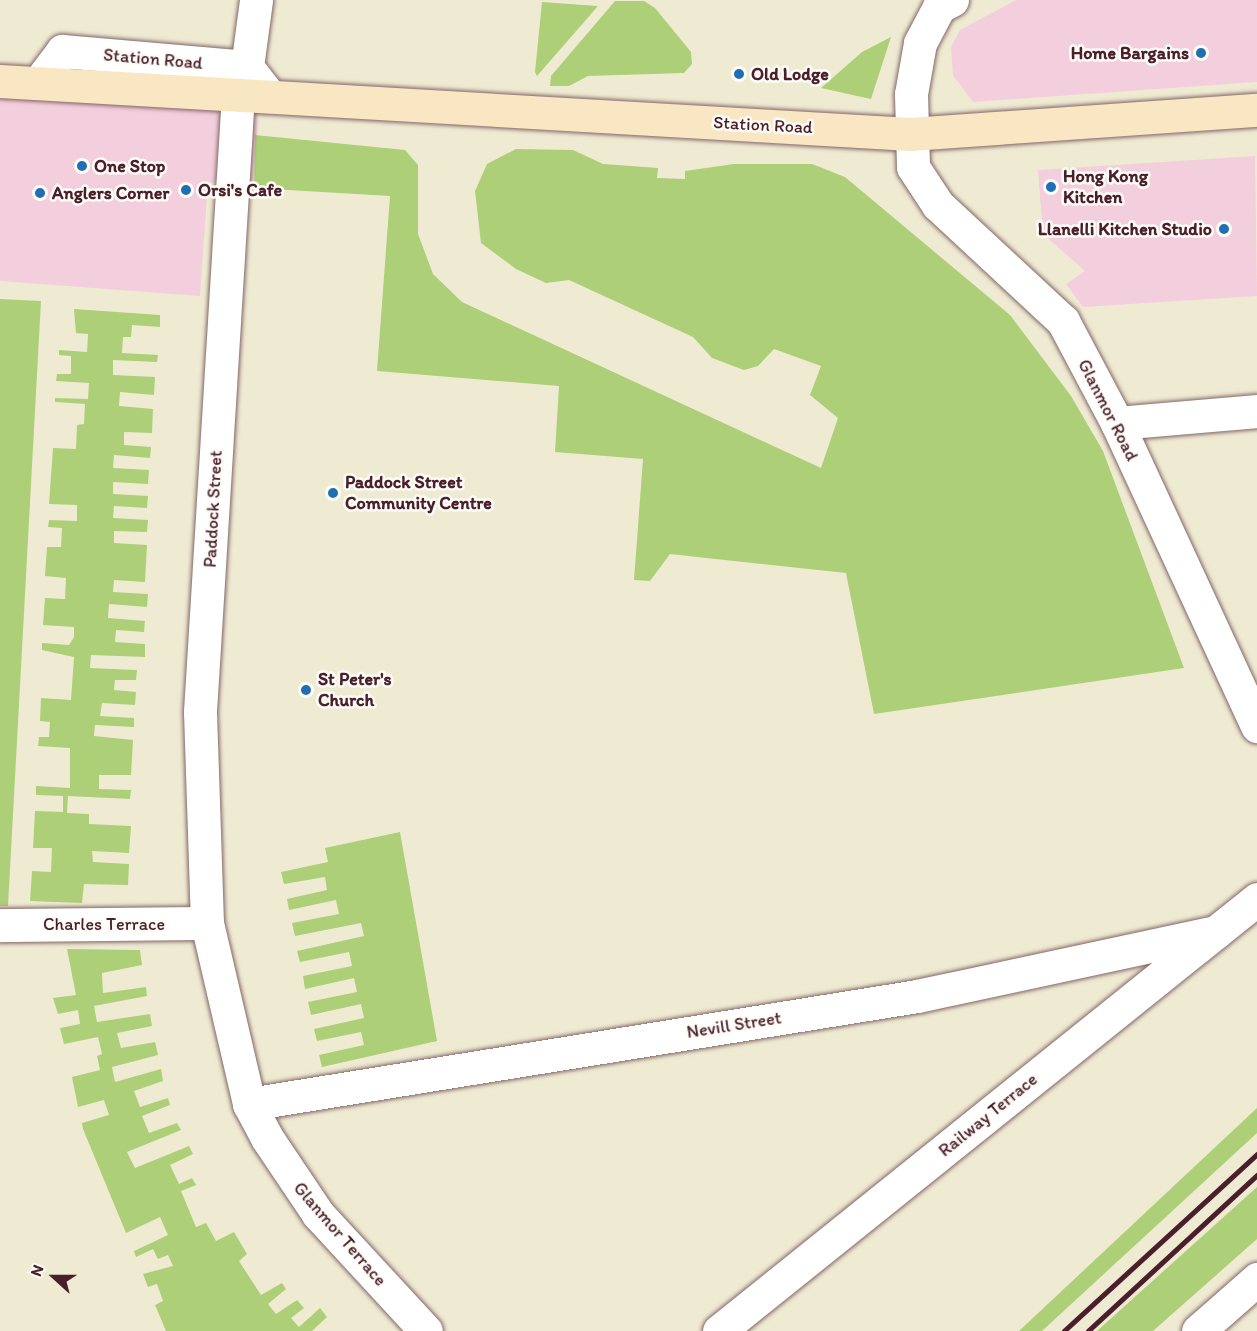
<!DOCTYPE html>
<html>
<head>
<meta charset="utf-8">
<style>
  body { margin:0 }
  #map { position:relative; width:1257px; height:1331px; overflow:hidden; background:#efebd3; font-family:Itim,sans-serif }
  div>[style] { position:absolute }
  .built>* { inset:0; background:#f3cfde }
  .green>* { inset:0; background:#adcf78 }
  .roads { filter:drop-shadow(0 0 2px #846666) drop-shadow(0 0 2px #846666) }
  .minor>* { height:33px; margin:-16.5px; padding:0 16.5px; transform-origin:16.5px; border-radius:16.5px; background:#fff }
  .secondary>* { height:33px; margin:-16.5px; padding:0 16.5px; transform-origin:16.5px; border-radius:16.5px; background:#f9e7c3 }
  .rail>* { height:4.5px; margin:-2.25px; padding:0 2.25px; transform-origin:2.25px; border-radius:2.25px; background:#4a1f2b }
  .dots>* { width:16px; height:16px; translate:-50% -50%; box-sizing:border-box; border:3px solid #fdfcf7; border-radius:50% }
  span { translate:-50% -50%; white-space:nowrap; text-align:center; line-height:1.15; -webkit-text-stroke:5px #fdfcf7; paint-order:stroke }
  .poi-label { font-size:18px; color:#4a1f2b; font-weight:700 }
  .right { translate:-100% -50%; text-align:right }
  .left { translate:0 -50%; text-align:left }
  .street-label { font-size:18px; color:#4a1f2b }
  .north { position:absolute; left:24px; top:1247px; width:60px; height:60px; -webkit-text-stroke:4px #fdfcf7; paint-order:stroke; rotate:291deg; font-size:16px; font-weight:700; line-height:24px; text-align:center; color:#4a1f2b }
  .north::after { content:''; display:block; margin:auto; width:21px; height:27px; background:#4a1f2b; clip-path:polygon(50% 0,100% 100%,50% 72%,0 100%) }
</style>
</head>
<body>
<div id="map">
  <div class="built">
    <div style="clip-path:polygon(1016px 0,1257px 0,1257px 82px,973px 102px,953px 75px,951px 47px,960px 30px)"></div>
    <div style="clip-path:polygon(0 69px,260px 75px,254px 188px,208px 182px,200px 296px,0 281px)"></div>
    <div style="clip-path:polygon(1255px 156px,1257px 296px,1083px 307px,1066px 284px,1085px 271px,1043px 234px,1038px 170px)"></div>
  </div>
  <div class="green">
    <div style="clip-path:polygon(615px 1px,644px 1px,655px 8px,691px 52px,692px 64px,684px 73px,588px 76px,569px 86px,550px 86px,551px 76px)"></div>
    <div style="clip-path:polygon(542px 2px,598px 6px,537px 76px,535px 72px)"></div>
    <div style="clip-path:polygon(891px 37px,871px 99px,821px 88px,862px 52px)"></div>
    <div style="clip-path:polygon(255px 135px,405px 150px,418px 165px,418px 234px,433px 274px,462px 302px,821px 468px,838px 418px,810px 395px,821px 366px,774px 349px,758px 366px,744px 370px,712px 358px,693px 337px,569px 280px,546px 283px,516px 269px,481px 243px,475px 191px,487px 164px,516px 149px,573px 150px,603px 164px,658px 168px,657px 178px,685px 179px,685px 171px,734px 164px,812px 164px,845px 177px,1010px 315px,1071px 396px,1103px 451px,1184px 668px,874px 714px,846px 573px,670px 554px,650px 581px,634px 580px,643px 459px,555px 452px,559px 386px,377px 371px,390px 196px,254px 188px)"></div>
    <div style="clip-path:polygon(0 299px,41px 301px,8px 906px,0 906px)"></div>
    <div style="clip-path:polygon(74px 309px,160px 315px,160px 327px,132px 325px,131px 337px,123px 337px,122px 353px,158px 355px,157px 362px,113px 360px,113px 375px,155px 377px,154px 395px,120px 392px,119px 406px,153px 409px,152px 433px,124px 432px,124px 445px,151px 447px,150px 458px,114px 455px,113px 468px,149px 470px,148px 484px,113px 482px,113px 494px,148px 496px,147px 508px,114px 506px,113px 518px,148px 520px,147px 532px,114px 531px,114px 543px,147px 545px,145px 582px,114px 580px,113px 592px,148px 594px,147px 607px,109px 604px,108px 618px,145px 621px,144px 632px,116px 630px,115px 642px,145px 644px,145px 657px,91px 655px,90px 668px,137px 670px,136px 680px,115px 680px,114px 690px,136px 692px,135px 705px,102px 703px,100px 716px,134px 718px,134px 727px,95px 725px,94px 736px,133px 740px,131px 775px,99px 775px,99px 789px,131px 790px,130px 799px,68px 796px,67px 813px,89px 814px,89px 824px,131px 826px,129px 853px,92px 851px,93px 862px,129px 864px,128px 885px,84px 884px,82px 903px,30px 901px,32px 871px,51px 872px,52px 848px,33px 848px,35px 811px,63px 812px,63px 796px,36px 795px,36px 786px,70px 788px,70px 748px,38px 746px,39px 737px,49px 737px,50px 722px,40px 721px,41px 698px,71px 700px,74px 657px,42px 650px,42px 643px,69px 645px,74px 637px,74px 627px,43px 625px,45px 598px,65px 599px,66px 578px,45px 576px,47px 547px,61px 547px,62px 528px,48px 527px,49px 520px,77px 521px,77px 505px,49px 504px,53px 448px,76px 449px,77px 425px,84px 424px,85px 404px,55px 402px,55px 398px,88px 399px,89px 383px,56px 381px,57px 374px,71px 374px,71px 356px,59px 355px,59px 350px,87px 352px,88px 334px,76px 333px)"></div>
    <div style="clip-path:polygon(400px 832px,437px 1041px,322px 1067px,319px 1055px,364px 1045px,361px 1032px,317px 1041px,314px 1029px,364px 1018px,361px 1004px,311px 1015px,308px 1002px,357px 992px,354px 978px,305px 989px,303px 976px,352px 966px,349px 952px,300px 962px,297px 951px,364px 936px,361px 923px,295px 936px,292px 923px,339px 914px,336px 900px,289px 910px,287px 899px,327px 890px,325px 877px,284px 884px,281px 872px,328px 862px,325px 848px)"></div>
    <div style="clip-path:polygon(67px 949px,140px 950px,142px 965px,102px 973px,103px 993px,146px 987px,147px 996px,94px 1006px,97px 1022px,150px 1014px,152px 1026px,117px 1033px,121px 1048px,155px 1042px,158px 1055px,112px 1067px,115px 1082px,161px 1069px,163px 1081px,134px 1091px,140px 1107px,168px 1098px,170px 1105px,142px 1116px,149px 1133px,177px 1123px,181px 1130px,127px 1152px,135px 1168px,189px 1146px,193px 1154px,170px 1165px,179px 1184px,192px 1178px,196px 1185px,181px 1191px,196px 1227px,206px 1223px,216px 1241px,234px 1232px,247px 1254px,239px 1261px,261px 1295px,282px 1283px,286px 1289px,268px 1304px,276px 1314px,297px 1300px,304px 1308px,291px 1318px,299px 1327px,320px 1308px,327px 1317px,312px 1331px,166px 1331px,155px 1305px,163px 1301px,157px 1284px,148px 1287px,143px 1274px,173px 1266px,168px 1255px,158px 1259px,153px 1249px,136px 1257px,134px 1251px,168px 1235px,160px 1217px,126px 1233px,83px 1129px,82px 1123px,109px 1115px,104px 1100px,78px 1107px,72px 1077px,100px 1070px,97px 1056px,102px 1054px,98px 1037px,64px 1044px,60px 1028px,80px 1024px,78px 1010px,58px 1014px,53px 998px,76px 995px)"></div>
    <div style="clip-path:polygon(1257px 1108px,1257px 1133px,1042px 1331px,1019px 1331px)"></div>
    <div style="clip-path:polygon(1257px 1187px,1257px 1239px,1153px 1331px,1097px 1331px)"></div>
  </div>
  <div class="roads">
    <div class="minor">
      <div style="left:952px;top:0;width:15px;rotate:152deg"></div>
      <div style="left:939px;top:7px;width:41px;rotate:117.8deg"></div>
      <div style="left:920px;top:43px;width:52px;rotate:100deg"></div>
      <div style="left:911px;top:94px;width:73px;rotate:88.4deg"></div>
      <div style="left:913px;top:167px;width:45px;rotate:56.7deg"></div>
      <div style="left:938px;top:205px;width:171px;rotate:42.9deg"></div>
      <div style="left:1063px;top:321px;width:115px;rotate:62.1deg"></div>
      <div style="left:1117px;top:423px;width:334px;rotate:65.2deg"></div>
      <div style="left:247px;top:67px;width:68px;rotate:-82.3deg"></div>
      <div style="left:39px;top:82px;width:39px;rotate:-53deg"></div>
      <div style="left:62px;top:51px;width:186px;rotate:4.9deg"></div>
      <div style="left:247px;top:67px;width:37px;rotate:52deg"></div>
      <div style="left:238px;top:94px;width:619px;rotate:93.52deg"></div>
      <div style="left:200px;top:712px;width:211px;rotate:88.1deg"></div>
      <div style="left:207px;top:923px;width:186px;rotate:76.9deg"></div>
      <div style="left:249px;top:1104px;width:38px;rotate:62deg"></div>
      <div style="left:267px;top:1138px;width:92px;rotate:56.1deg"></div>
      <div style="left:318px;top:1214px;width:159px;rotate:47.3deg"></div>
      <div style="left:1117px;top:423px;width:141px;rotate:-4.9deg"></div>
      <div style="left:0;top:925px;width:207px;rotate:-0.6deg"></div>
      <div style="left:249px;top:1104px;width:677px;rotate:-9.18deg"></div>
      <div style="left:917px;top:996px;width:306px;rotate:-12.1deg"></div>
      <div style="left:719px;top:1331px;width:690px;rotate:-38.76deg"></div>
      <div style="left:1198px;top:1331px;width:79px;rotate:-41.4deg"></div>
    </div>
    <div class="secondary">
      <div style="left:0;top:81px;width:912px;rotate:3.33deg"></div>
      <div style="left:910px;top:134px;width:348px;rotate:-4deg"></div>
    </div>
  </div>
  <div class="rail">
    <div style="left:1064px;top:1331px;width:262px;rotate:-42.5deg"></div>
    <div style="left:1088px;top:1331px;width:230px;rotate:-42.7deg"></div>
  </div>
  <div class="dots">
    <div style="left:1201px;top:53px;background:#1f6fb2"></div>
    <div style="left:739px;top:74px;background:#1f6fb2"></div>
    <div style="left:82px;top:166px;background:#1f6fb2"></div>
    <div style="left:1051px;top:187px;background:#1f6fb2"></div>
    <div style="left:186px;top:190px;background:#1f6fb2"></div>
    <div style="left:40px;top:193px;background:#1f6fb2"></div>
    <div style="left:1224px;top:229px;background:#1f6fb2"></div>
    <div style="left:333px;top:493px;background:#1f6fb2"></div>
    <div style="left:306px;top:690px;background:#1f6fb2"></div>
  </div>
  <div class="poi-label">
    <span class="right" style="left:1189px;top:53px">Home Bargains</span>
    <span class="left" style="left:751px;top:74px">Old Lodge</span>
    <span class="left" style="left:94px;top:166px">One Stop</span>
    <span class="left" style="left:1063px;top:187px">Hong Kong<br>Kitchen</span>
    <span class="left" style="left:198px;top:190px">Orsi's Cafe</span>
    <span class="left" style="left:52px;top:193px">Anglers Corner</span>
    <span class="right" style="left:1212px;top:229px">Llanelli Kitchen Studio</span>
    <span class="left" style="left:345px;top:493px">Paddock Street<br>Community Centre</span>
    <span class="left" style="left:318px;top:690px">St Peter's<br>Church</span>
  </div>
  <div class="street-label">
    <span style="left:153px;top:59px;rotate:5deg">Station Road</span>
    <span style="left:763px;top:125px;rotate:3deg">Station Road</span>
    <span style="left:1108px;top:410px;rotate:63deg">Glanmor Road</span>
    <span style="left:213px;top:509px;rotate:-87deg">Paddock Street</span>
    <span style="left:104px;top:924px">Charles Terrace</span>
    <span style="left:734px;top:1025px;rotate:-9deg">Nevill Street</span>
    <span style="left:988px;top:1115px;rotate:-39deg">Railway Terrace</span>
    <span style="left:340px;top:1234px;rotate:49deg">Glanmor Terrace</span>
  </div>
  <div class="north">N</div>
</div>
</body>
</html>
